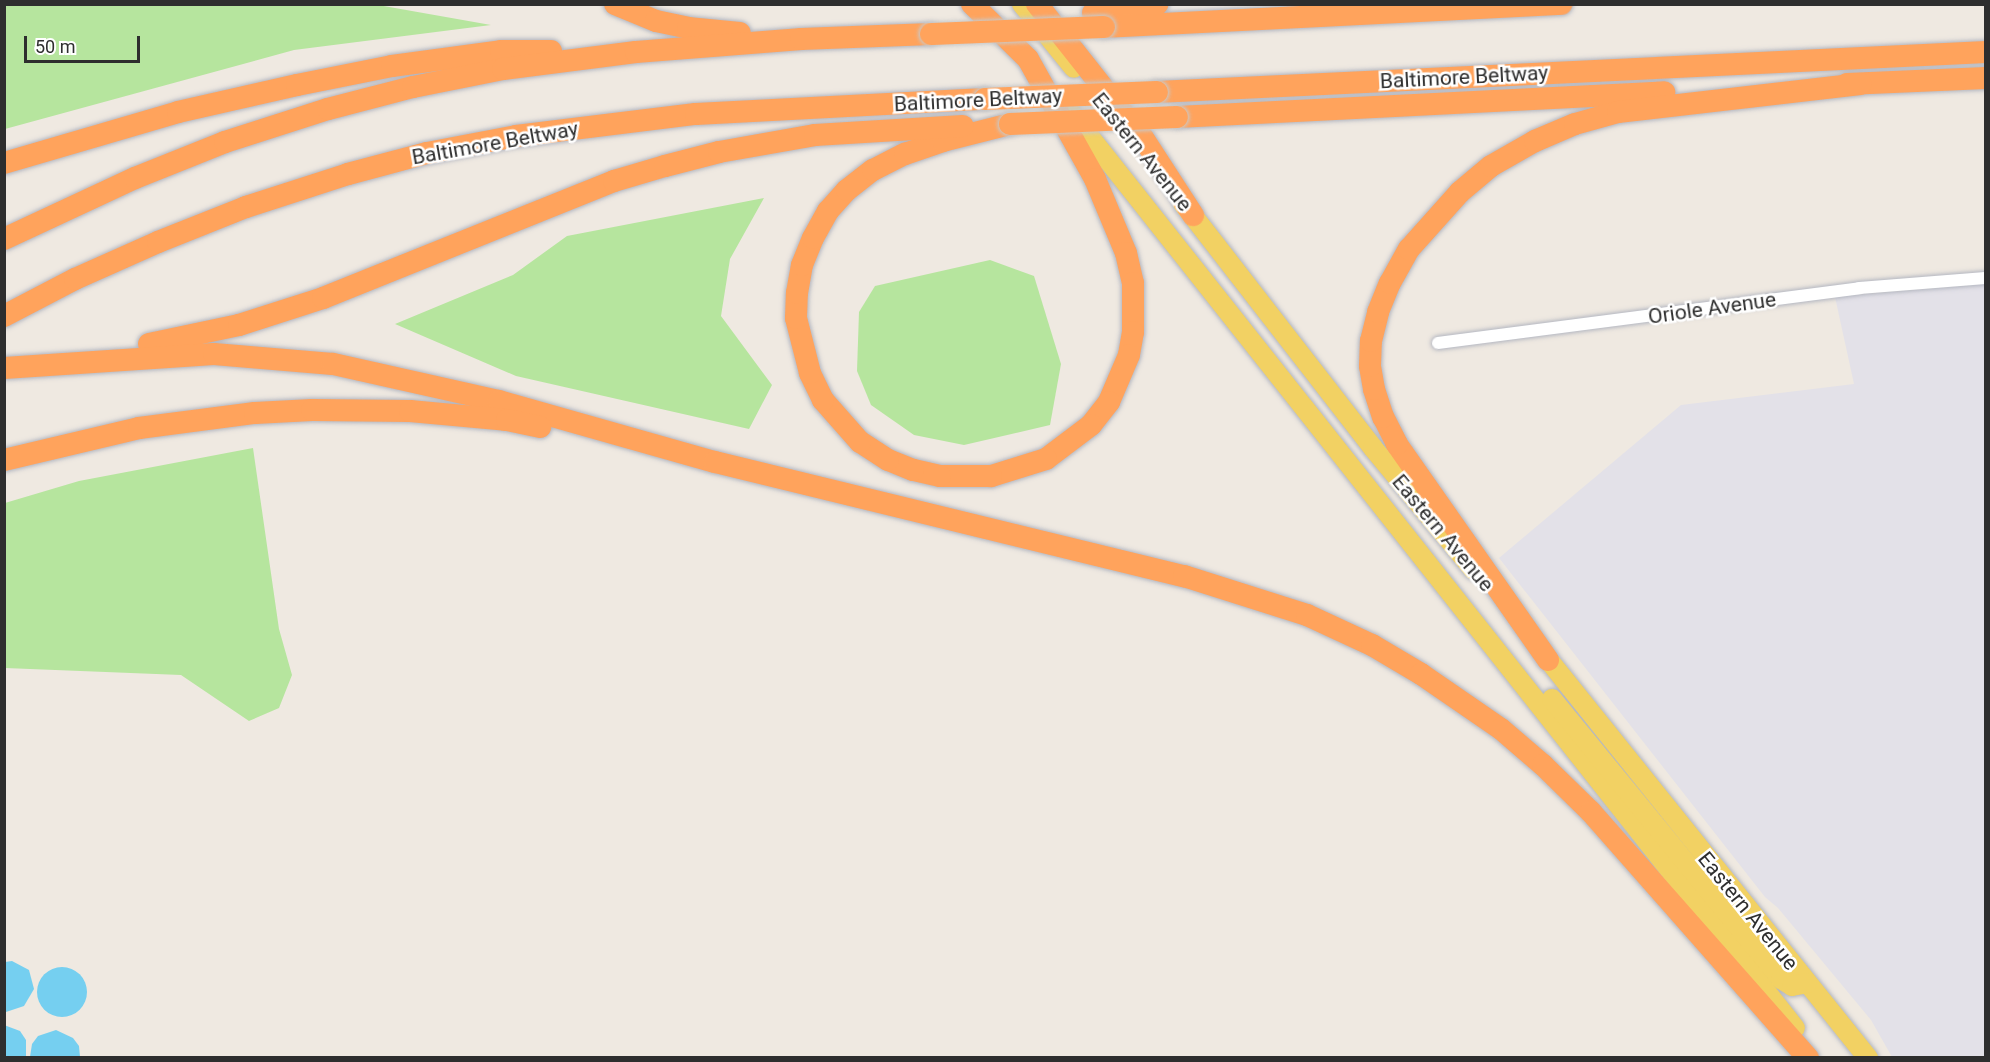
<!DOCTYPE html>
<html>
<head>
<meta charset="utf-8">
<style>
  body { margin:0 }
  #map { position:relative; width:1990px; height:1062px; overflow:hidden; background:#efe9e1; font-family:Roboto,sans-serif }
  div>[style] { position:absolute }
  .industrial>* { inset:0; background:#e3e1e8 }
  .green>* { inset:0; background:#b6e59e }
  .water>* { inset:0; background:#75cff0 }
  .round { border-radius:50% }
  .roads { filter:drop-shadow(0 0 2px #b4b7c1) drop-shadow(0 0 2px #b4b7c1) }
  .street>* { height:12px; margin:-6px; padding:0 6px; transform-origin:6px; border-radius:6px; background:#fff }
  .primary>* { height:20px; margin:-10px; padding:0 10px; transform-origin:10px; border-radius:10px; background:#f2d163 }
  .highway>* { height:22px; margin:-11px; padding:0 11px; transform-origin:11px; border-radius:11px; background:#ffa35c }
  .bridges { filter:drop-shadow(0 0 2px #c9c9c9) drop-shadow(0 0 2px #c9c9c9) }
  .highway-bridge>* { height:22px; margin:-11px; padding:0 11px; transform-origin:11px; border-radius:11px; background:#ffa35c }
  span { translate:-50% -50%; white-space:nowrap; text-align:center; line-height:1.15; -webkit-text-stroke:5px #fff; paint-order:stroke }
  .street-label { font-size:21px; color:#2e2e2e }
  .frame { position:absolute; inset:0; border:6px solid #2e2e2e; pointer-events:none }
  .scale { position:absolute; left:24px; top:36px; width:116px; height:27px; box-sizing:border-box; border:3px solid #2e2e2e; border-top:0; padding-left:8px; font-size:18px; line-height:21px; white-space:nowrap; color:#2e2e2e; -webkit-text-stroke:4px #fff; paint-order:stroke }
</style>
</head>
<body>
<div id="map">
  <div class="industrial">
    <div style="clip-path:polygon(1985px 284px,1985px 1057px,1892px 1057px,1871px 1020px,1778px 908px,1765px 897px,1499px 558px,1681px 405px,1854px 384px,1835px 297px)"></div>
  </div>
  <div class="green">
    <div style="clip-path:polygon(378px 5px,491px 25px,294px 50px,5px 129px,5px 5px)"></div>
    <div style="clip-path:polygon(764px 198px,730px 259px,721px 316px,772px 385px,749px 429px,516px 376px,395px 324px,513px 275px,567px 236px)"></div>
    <div style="clip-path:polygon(990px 260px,1034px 276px,1061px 364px,1050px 425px,964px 445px,914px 435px,871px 405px,857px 371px,859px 312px,875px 286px)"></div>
    <div style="clip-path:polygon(253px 448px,279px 629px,292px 675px,279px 708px,249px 721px,181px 675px,5px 668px,5px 503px,79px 481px)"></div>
  </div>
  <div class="water">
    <div style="clip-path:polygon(12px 961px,29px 970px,34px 989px,24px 1006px,6px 1012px,5px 962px)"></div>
    <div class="round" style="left:37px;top:967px;width:50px;height:50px"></div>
    <div style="clip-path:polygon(4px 1025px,20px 1031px,26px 1040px,26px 1057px,5px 1057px)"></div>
    <div style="clip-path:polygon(56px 1030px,73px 1038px,79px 1046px,80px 1057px,30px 1057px,32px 1044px,38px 1036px)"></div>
  </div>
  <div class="roads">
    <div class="street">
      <div style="left:1438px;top:343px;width:425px;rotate:-7.4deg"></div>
      <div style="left:1859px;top:288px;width:127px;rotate:-4.5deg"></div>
    </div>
    <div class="primary">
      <div style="left:1022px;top:4px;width:82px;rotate:50.9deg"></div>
      <div style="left:1070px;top:112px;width:1168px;rotate:51.64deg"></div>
      <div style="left:1183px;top:203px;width:310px;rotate:52.2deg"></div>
      <div style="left:1373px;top:448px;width:158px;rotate:50.4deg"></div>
      <div style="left:1539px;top:648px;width:526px;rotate:51.26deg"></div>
      <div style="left:1552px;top:699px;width:362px;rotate:50.7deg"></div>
      <div style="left:1781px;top:979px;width:13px;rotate:32deg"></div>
      <div style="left:1792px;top:986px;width:15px;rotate:-11deg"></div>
    </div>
    <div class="highway">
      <div style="left:615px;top:4px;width:44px;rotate:22.5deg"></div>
      <div style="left:656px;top:21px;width:33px;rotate:12deg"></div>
      <div style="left:688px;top:28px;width:52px;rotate:5.5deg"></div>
      <div style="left:972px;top:4px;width:78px;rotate:44.5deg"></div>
      <div style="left:1028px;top:59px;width:137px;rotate:60.8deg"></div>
      <div style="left:1095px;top:179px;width:80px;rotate:67.3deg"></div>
      <div style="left:1126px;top:253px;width:31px;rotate:77deg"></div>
      <div style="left:1133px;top:283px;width:49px;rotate:90deg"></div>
      <div style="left:1133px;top:332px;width:23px;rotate:100deg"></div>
      <div style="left:1129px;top:355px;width:51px;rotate:113.1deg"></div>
      <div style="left:1109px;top:402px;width:29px;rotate:128deg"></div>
      <div style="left:1091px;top:425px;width:56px;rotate:142.9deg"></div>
      <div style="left:1046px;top:459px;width:58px;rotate:162.8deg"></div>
      <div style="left:991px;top:476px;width:51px;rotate:180deg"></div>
      <div style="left:940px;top:476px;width:28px;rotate:-167deg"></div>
      <div style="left:913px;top:470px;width:27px;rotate:-158deg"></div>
      <div style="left:888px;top:460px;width:33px;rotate:-147deg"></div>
      <div style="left:860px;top:442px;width:56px;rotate:-131.4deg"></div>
      <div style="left:823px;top:400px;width:30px;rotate:-116deg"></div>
      <div style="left:810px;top:373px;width:57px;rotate:-104.3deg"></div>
      <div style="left:796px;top:318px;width:25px;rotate:-88deg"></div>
      <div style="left:797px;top:293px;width:28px;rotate:-80deg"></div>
      <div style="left:802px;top:265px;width:29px;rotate:-68deg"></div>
      <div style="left:813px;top:238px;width:31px;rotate:-61deg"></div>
      <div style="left:828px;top:211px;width:28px;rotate:-48deg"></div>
      <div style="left:847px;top:190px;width:33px;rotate:-38deg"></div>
      <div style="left:873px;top:170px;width:36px;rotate:-27deg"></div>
      <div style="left:905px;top:154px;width:40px;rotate:-18.9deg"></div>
      <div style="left:943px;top:141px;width:69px;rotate:-14.2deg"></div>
      <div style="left:1037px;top:4px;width:171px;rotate:51.7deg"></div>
      <div style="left:1143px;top:138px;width:92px;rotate:57deg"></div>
      <div style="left:1093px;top:13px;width:65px;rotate:-8deg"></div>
      <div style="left:1104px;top:27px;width:458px;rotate:-2.9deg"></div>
      <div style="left:1847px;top:84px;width:139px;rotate:-2.5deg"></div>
      <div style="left:1157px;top:92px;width:830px;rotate:-2.76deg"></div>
      <div style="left:1177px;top:117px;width:488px;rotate:-2.9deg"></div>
      <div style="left:4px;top:163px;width:181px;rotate:-16.3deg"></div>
      <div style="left:178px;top:112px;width:122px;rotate:-12.8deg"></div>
      <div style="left:297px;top:85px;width:97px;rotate:-11.3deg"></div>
      <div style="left:392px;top:66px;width:110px;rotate:-7.8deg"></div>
      <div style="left:501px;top:51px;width:50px"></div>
      <div style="left:4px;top:239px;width:145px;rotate:-25deg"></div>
      <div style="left:135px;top:178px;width:97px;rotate:-21.8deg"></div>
      <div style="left:225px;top:142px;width:108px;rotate:-17.8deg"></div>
      <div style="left:328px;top:109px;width:88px;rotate:-14.5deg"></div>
      <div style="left:413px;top:87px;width:92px;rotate:-11.3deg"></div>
      <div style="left:503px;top:69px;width:134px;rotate:-7.3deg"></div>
      <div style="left:636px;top:52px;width:166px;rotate:-4.5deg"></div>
      <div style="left:801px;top:39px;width:130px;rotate:-2.2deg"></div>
      <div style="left:4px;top:316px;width:80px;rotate:-27.5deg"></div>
      <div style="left:75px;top:279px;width:91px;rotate:-24deg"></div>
      <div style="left:158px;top:242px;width:95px;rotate:-21.7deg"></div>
      <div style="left:246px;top:207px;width:107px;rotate:-17.9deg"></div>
      <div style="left:348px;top:174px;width:82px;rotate:-14.9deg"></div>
      <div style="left:427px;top:153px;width:91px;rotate:-10.8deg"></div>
      <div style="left:516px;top:136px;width:181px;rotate:-7deg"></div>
      <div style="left:696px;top:114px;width:289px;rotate:-3deg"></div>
      <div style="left:149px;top:344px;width:92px;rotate:-11.9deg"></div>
      <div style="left:239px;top:325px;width:88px;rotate:-17.8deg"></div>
      <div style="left:323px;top:298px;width:314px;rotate:-21.9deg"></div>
      <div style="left:614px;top:181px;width:53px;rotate:-16.4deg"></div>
      <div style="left:665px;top:166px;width:56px;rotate:-14.5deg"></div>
      <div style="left:719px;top:152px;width:97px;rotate:-10deg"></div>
      <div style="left:815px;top:135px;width:148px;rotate:-3.5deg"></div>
      <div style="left:4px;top:368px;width:210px;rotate:-3.8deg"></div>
      <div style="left:214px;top:354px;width:119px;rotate:4.8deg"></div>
      <div style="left:333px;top:364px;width:170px;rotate:12.6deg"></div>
      <div style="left:499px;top:401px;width:224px;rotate:15.8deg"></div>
      <div style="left:715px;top:462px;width:483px;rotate:13.7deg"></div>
      <div style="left:1184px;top:576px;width:129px;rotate:17.6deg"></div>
      <div style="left:1307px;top:615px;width:72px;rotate:24.8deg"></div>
      <div style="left:1372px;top:645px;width:57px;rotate:30.6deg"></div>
      <div style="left:1421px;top:674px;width:97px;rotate:34.5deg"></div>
      <div style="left:1501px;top:729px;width:55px;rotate:40.6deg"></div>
      <div style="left:1543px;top:765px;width:67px;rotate:44.4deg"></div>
      <div style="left:1591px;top:812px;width:328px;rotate:48.6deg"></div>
      <div style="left:4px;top:460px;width:139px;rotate:-13.3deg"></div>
      <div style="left:139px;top:428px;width:117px;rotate:-7.4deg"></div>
      <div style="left:255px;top:413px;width:57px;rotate:-3deg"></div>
      <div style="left:312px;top:410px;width:98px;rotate:0.6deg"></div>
      <div style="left:410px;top:411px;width:97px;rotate:5.3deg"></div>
      <div style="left:507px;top:420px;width:34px;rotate:12deg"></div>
      <div style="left:1548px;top:660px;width:264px;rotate:-125deg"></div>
      <div style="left:1397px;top:444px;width:30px;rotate:-117deg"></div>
      <div style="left:1383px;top:417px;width:29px;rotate:-108deg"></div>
      <div style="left:1374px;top:389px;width:23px;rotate:-100deg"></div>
      <div style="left:1370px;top:366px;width:25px;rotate:-88deg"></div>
      <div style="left:1371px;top:341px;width:30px;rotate:-76deg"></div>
      <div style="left:1378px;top:312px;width:31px;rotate:-68deg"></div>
      <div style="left:1390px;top:283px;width:39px;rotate:-61deg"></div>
      <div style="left:1409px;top:249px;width:76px;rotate:-48.2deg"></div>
      <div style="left:1460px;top:192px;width:40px;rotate:-40deg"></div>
      <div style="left:1491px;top:166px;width:51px;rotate:-29.6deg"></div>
      <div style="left:1535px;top:141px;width:43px;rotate:-23deg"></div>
      <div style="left:1575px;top:124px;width:45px;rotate:-15.6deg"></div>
      <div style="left:1618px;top:112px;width:244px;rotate:-6.6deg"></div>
    </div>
  </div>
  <div class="bridges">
    <div class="highway-bridge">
      <div style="left:931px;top:34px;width:173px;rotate:-2.3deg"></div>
      <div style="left:985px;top:99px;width:172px;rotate:-2.3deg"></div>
      <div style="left:1010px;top:124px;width:167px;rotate:-2.4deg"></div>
    </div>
  </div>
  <div class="street-label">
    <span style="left:1464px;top:77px;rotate:-3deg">Baltimore Beltway</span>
    <span style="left:978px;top:100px;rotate:-3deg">Baltimore Beltway</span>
    <span style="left:495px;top:143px;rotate:-10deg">Baltimore Beltway</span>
    <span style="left:1142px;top:152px;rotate:51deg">Eastern Avenue</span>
    <span style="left:1712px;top:308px;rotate:-8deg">Oriole Avenue</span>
    <span style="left:1443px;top:533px;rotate:50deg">Eastern Avenue</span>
    <span style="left:1748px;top:911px;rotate:51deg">Eastern Avenue</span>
  </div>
  <div class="frame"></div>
  <div class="scale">50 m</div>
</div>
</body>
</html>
